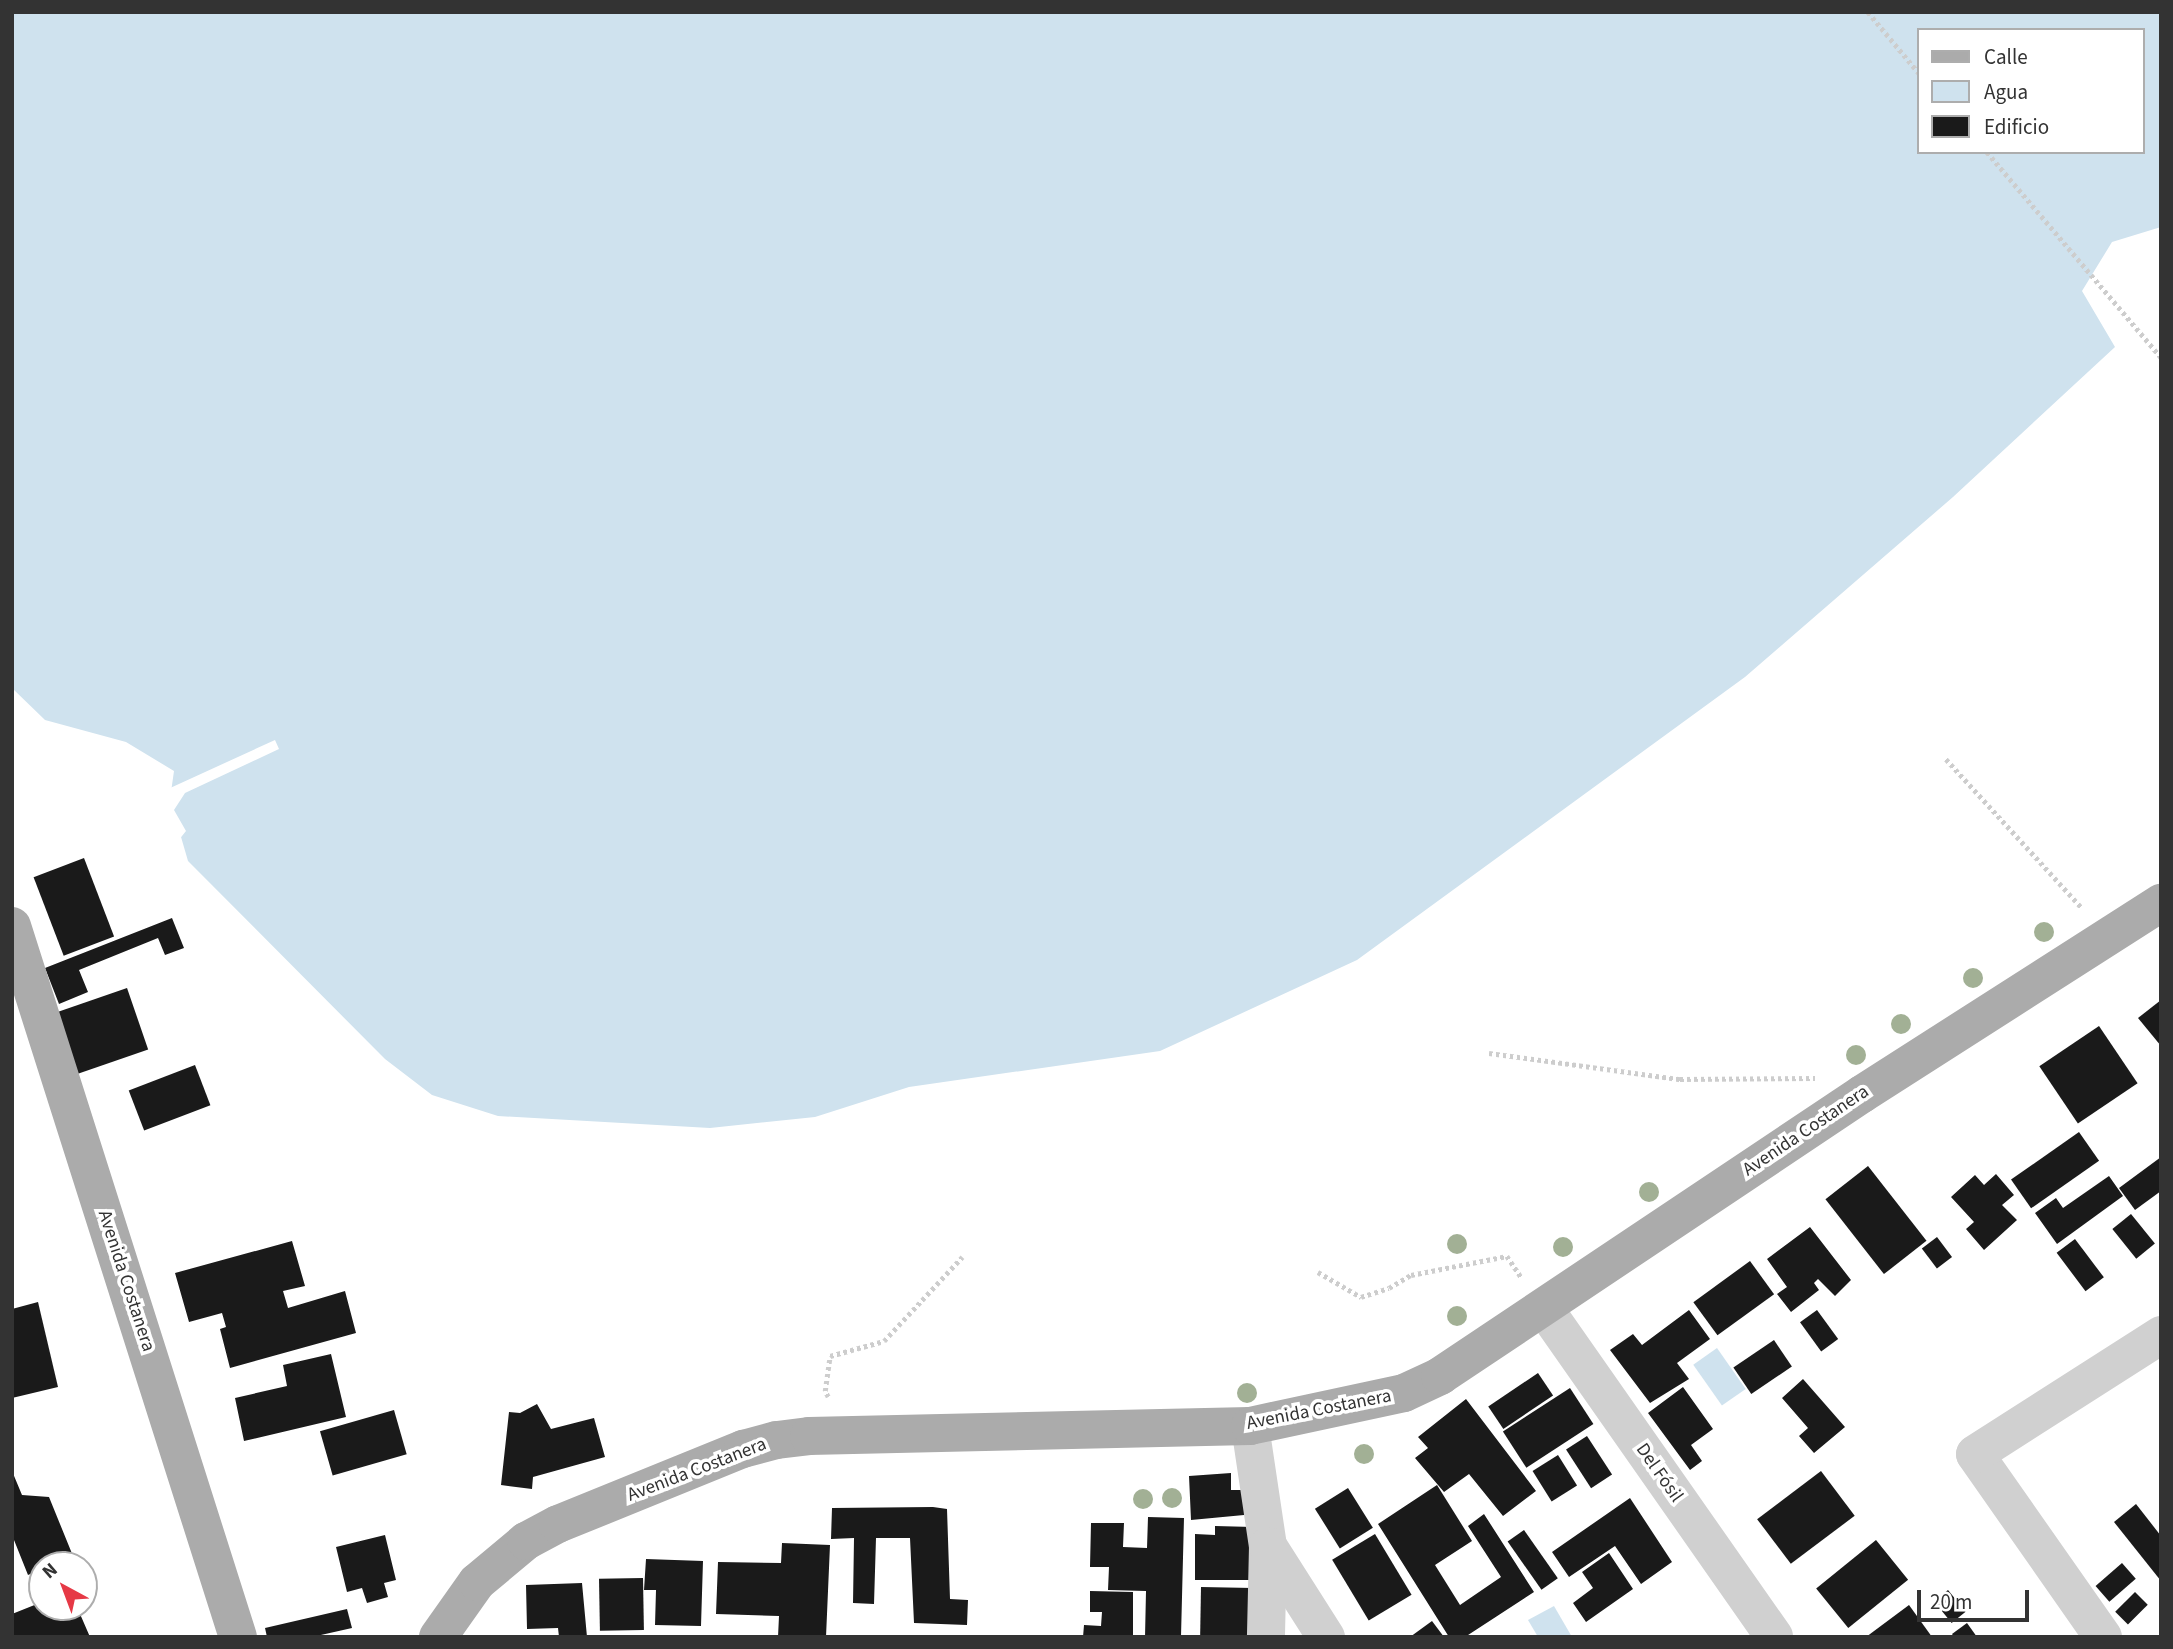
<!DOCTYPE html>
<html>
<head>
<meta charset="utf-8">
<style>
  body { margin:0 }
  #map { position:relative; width:2173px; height:1649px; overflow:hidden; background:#fff; font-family:"Source Sans 3",sans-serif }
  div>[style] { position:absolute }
  .water>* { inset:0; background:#cfe2ee; transform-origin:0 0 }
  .pier>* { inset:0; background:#fff }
  .building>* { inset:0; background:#1a1a1a; transform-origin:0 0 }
  .path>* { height:4.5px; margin-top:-2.25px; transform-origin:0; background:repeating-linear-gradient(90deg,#cdcdcd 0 3.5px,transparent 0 7px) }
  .minor>* { height:38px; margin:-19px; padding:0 19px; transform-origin:19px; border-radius:19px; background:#d0d0d0 }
  .major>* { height:38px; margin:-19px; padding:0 19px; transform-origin:19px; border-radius:19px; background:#ababab }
  .trees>* { width:20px; height:20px; margin:-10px; border-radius:50%; background:#a2b095 }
  span { translate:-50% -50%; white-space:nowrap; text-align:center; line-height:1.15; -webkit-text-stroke:7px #fff; paint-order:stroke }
  .street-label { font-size:19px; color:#333 }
  .frame { position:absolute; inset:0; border:14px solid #333; pointer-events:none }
  .legend { position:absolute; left:1917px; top:28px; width:228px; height:126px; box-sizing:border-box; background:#fff; border:2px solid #adadad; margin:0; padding:9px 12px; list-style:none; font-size:21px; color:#333 }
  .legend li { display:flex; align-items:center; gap:14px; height:35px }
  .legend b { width:35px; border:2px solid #adadad }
  .north { position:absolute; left:28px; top:1551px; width:70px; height:70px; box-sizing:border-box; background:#fff; border:2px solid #adadad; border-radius:50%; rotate:319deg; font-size:19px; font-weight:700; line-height:28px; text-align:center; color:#333 }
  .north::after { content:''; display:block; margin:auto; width:24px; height:32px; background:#e63946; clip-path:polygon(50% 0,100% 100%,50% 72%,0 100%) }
  .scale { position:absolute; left:1917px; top:1590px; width:112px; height:32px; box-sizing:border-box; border:4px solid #333; border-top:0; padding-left:9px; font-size:21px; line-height:24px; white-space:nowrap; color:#333; -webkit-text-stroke:5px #fff; paint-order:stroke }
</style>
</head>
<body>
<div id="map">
  <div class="water">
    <div style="clip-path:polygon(evenodd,12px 12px,2161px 12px,2161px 227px,2112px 242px,2082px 291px,2115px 347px,1953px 497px,1745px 677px,1357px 960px,1160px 1051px,909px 1087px,815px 1117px,710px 1128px,498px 1116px,432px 1095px,385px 1059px,188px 861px,170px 799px,174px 771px,126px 742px,45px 720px,12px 688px,12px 12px,1919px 30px,2143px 30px,2143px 152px,1919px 152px,1919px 30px)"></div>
    <div style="left:1717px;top:1348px;width:50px;height:29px;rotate:55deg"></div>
    <div style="clip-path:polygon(1554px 1606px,1572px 1637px,1538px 1637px,1528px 1620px)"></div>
  </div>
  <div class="pier">
    <div style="clip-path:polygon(275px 740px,279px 749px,185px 793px,174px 810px,186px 831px,178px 841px,167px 800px,168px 789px)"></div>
  </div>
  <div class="building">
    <div style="left:84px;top:858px;width:84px;height:54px;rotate:69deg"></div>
    <div style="clip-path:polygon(172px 918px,184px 948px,165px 955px,158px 938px,79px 970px,88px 992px,59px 1004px,45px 968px)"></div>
    <div style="left:127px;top:988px;width:65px;height:75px;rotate:71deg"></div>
    <div style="clip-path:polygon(2161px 1000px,2161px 1046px,2138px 1018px)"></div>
    <div style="left:2099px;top:1026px;width:69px;height:72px;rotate:56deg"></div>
    <div style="left:195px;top:1065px;width:43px;height:71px;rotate:69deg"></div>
    <div style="left:2079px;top:1132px;width:35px;height:83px;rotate:55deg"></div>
    <div style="clip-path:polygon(2161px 1157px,2161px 1191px,2135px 1210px,2119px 1188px)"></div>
    <div style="left:1868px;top:1166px;width:95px;height:54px;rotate:52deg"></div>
    <div style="clip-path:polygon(1996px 1174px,2014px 1195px,2002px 1205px,2017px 1220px,1984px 1250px,1966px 1229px,1974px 1222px,1951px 1197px,1975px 1175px,1984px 1185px)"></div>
    <div style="clip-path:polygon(2109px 1176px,2123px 1196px,2057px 1244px,2035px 1213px,2056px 1198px,2063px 1208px)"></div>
    <div style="left:2131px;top:1214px;width:38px;height:24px;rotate:51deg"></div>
    <div style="clip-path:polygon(1810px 1227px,1851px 1280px,1835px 1296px,1818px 1279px,1814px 1283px,1819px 1290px,1791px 1312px,1777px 1294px,1787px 1287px,1767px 1259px)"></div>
    <div style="left:1937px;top:1237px;width:25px;height:19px;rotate:53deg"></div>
    <div style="left:2075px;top:1239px;width:48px;height:23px;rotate:53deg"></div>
    <div style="clip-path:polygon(292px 1241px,305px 1286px,283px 1291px,288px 1308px,345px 1291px,356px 1333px,230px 1368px,220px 1329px,226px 1327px,222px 1313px,189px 1322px,175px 1273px)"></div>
    <div style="left:1750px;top:1261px;width:41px;height:70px;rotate:54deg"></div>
    <div style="clip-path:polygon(38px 1302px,58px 1387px,12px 1398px,12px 1309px)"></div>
    <div style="clip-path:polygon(1689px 1310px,1710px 1339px,1677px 1363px,1689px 1379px,1650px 1403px,1610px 1350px,1633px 1334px,1642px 1345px)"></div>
    <div style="left:1817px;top:1310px;width:36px;height:21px;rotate:54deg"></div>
    <div style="left:1774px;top:1340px;width:32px;height:49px;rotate:56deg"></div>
    <div style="clip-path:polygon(331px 1354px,346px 1417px,244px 1441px,235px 1398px,287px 1386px,283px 1365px)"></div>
    <div style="left:1538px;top:1373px;width:27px;height:60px;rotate:56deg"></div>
    <div style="clip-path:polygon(1803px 1379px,1845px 1427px,1814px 1453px,1799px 1436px,1808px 1428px,1782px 1398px)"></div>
    <div style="clip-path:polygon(1683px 1387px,1713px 1429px,1691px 1445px,1702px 1461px,1690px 1470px,1648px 1413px)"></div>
    <div style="left:1570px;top:1388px;width:43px;height:80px;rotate:57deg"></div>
    <div style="clip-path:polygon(1466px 1399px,1536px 1491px,1503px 1516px,1469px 1474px,1444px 1492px,1415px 1458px,1428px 1448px,1418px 1437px)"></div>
    <div style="clip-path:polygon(537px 1404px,551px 1429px,594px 1418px,605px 1457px,533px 1477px,532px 1489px,501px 1485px,509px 1412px,520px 1413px)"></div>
    <div style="left:394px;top:1410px;width:46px;height:77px;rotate:74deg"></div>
    <div style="left:1587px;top:1436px;width:46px;height:25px;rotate:57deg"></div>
    <div style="left:1558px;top:1455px;width:36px;height:30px;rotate:58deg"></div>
    <div style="clip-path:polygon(12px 1471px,22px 1495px,49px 1497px,73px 1556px,52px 1565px,42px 1565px,42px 1569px,28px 1575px,12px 1535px)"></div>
    <div style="left:1821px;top:1471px;width:56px;height:80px;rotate:53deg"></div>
    <div style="clip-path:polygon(1231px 1473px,1231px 1490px,1245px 1490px,1244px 1515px,1191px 1520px,1189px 1476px)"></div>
    <div style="clip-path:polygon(1437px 1485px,1472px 1541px,1435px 1565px,1460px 1605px,1501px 1577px,1468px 1526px,1484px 1514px,1534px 1592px,1465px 1637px,1449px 1637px,1378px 1524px)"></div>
    <div style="left:1348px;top:1488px;width:47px;height:39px;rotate:58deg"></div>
    <div style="clip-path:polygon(1630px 1498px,1672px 1562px,1641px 1584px,1615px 1546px,1569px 1577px,1552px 1552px)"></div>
    <div style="clip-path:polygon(2136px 1504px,2161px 1536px,2161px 1581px,2114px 1522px)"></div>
    <div style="clip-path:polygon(933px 1507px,947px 1509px,950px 1599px,968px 1600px,967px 1625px,914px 1623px,910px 1538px,876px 1538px,874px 1604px,853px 1603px,854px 1538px,831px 1539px,832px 1508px)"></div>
    <div style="clip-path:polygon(1148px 1517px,1184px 1518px,1181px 1637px,1145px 1637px,1146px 1591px,1108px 1590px,1109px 1567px,1090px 1567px,1091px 1523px,1124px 1523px,1123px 1547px,1147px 1548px)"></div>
    <div style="clip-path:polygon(1215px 1526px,1253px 1527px,1252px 1580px,1195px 1580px,1195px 1534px,1215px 1535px)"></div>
    <div style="left:1524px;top:1530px;width:59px;height:20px;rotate:55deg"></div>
    <div style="left:1375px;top:1534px;width:71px;height:50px;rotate:59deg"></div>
    <div style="clip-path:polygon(385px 1535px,396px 1580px,384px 1583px,388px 1597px,367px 1603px,362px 1588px,347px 1592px,336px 1547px)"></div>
    <div style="left:1876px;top:1540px;width:51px;height:77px;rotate:51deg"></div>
    <div style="clip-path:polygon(782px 1543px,830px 1545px,826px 1637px,778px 1637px,779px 1616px,716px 1614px,718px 1562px,781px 1563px)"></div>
    <div style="clip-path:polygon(1609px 1553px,1633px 1589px,1586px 1622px,1573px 1603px,1593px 1588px,1582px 1572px)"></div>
    <div style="clip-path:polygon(646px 1559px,703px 1561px,701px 1626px,655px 1625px,656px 1590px,644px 1590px)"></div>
    <div style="left:2122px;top:1563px;width:21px;height:35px;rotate:49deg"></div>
    <div style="left:643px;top:1578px;width:52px;height:44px;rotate:89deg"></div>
    <div style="clip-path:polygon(582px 1583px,587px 1637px,559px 1637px,558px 1628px,527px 1629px,526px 1585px)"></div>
    <div style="left:1201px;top:1587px;width:52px;height:50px;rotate:1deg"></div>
    <div style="left:1948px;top:1590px;width:28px;height:18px;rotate:51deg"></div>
    <div style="clip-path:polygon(1090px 1591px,1133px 1592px,1133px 1637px,1083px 1637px,1084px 1625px,1101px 1626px,1102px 1612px,1090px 1612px)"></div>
    <div style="left:2135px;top:1592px;width:18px;height:28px;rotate:45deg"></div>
    <div style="clip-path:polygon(42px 1602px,42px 1607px,77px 1607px,90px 1637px,12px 1637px,12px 1614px)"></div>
    <div style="clip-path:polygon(1909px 1605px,1932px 1637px,1866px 1637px)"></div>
    <div style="clip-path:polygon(347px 1609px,352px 1628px,312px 1637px,267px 1637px,265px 1628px)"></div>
    <div style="clip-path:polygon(1432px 1621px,1444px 1637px,1410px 1637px)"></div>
    <div style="clip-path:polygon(1967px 1623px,1977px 1637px,1954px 1637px,1952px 1634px)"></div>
  </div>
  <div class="path">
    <div style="left:1868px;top:12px;width:80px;rotate:50.1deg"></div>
    <div style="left:1987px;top:152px;width:269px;rotate:49.7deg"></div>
    <div style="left:1946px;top:759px;width:202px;rotate:47.6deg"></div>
    <div style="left:1489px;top:1053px;width:193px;rotate:7.8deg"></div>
    <div style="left:1680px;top:1079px;width:135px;rotate:-0.4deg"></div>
    <div style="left:1318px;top:1272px;width:50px;rotate:30.2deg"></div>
    <div style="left:1361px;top:1297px;width:29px;rotate:-18deg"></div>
    <div style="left:1389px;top:1288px;width:26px;rotate:-31deg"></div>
    <div style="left:1411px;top:1275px;width:98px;rotate:-11.2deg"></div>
    <div style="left:1507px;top:1256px;width:27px;rotate:56deg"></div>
    <div style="left:828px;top:1397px;width:7px;rotate:-117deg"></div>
    <div style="left:825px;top:1391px;width:35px;rotate:-82deg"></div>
    <div style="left:830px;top:1356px;width:56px;rotate:-15.5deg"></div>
    <div style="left:884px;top:1341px;width:115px;rotate:-47.1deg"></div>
  </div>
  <div class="minor">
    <div style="left:1544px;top:1308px;width:401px;rotate:55deg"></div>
    <div style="left:1250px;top:1426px;width:121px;rotate:81.5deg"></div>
    <div style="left:1268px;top:1546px;width:91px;rotate:91.3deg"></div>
    <div style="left:1268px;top:1546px;width:108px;rotate:57.5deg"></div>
    <div style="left:2103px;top:1637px;width:223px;rotate:-125deg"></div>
    <div style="left:1975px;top:1454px;width:221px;rotate:-32.6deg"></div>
  </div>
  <div class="major">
    <div style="left:12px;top:926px;width:746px;rotate:72.37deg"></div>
    <div style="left:438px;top:1637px;width:67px;rotate:-54.7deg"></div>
    <div style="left:477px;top:1582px;width:64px;rotate:-39.9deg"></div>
    <div style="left:526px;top:1541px;width:36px;rotate:-28deg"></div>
    <div style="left:558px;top:1524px;width:200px;rotate:-22.1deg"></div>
    <div style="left:743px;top:1449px;width:35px;rotate:-15deg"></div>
    <div style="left:777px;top:1440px;width:32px;rotate:-7deg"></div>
    <div style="left:809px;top:1436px;width:441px;rotate:-1.3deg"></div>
    <div style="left:1250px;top:1426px;width:157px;rotate:-12.1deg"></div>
    <div style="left:1404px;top:1393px;width:40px;rotate:-25deg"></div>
    <div style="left:1440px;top:1376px;width:508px;rotate:-33.75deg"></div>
    <div style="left:1862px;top:1094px;width:355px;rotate:-32.6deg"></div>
  </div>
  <div class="trees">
    <div style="left:2044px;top:932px"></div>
    <div style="left:1973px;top:978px"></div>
    <div style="left:1901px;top:1024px"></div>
    <div style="left:1856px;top:1055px"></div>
    <div style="left:1649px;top:1192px"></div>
    <div style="left:1457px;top:1244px"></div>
    <div style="left:1563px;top:1247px"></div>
    <div style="left:1457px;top:1316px"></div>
    <div style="left:1247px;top:1393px"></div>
    <div style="left:1364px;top:1454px"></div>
    <div style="left:1172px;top:1498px"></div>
    <div style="left:1143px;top:1499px"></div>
  </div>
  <div class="street-label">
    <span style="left:1806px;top:1131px;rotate:-34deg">Avenida Costanera</span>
    <span style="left:126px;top:1281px;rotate:72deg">Avenida Costanera</span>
    <span style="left:1319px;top:1410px;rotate:-11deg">Avenida Costanera</span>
    <span style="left:697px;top:1470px;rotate:-21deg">Avenida Costanera</span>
    <span style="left:1659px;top:1473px;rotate:55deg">Del Fósil</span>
  </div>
  <div class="frame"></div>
  <ul class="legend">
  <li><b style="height:9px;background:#ababab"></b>Calle</li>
  <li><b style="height:19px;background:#cfe2ee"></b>Agua</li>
  <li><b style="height:19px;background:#1a1a1a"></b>Edificio</li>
  </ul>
  <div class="north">N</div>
  <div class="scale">20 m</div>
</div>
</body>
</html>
